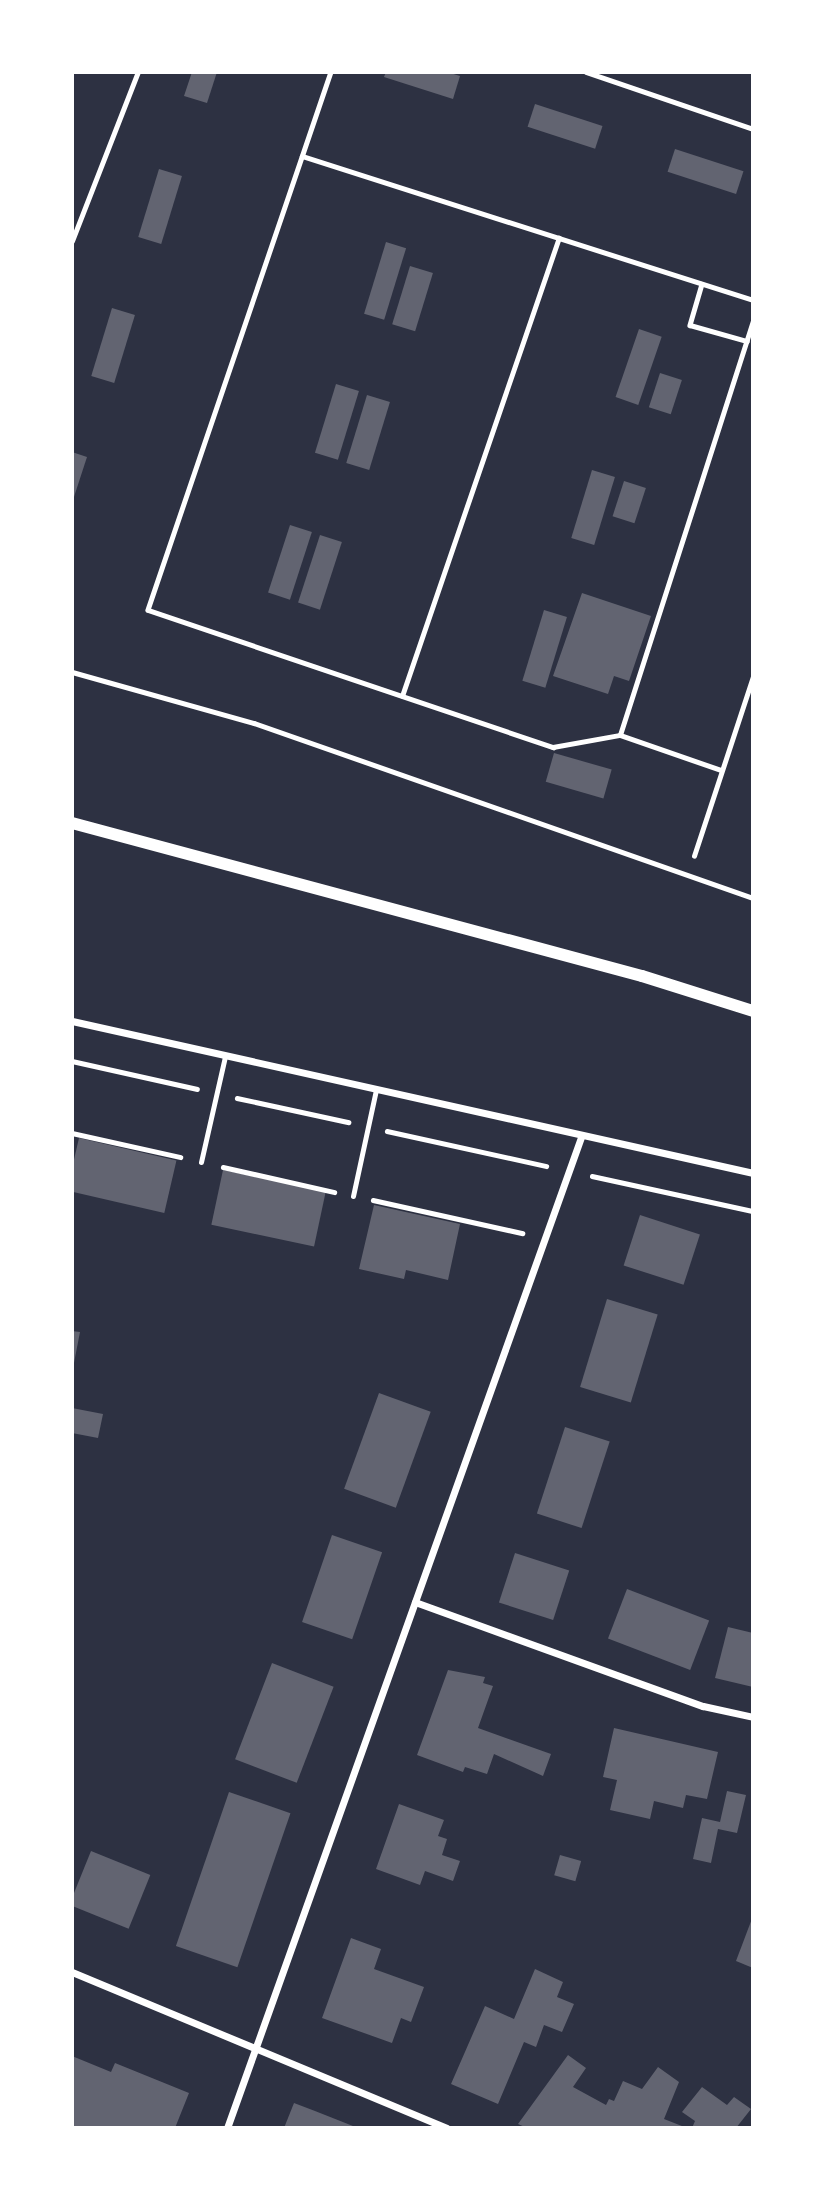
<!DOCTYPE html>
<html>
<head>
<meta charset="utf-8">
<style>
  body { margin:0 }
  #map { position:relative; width:825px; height:2200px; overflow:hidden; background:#2d3142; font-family:"Alegreya Sans",sans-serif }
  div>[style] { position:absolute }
  .building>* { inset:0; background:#626471; transform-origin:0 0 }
  .path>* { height:4.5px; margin:-2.25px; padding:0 2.25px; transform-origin:2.25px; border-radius:2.25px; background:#fff }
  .service>* { height:5px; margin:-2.5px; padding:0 2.5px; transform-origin:2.5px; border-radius:2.5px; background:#fff }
  .minor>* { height:7px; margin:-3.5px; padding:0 3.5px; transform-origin:3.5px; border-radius:3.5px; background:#fff }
  .tertiary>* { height:12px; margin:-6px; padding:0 6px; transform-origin:6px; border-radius:6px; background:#fff }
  span { translate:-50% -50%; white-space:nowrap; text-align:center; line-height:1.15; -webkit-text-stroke:7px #fff; paint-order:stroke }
  .frame { position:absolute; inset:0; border:74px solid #fff; pointer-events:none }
</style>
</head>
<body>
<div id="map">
  <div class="building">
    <div style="clip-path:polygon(192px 72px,217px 72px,207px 103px,184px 96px)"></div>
    <div style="clip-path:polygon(386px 72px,447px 72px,460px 76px,453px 99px,384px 77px)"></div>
    <div style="left:535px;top:104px;width:71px;height:24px;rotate:18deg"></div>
    <div style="left:675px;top:149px;width:72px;height:24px;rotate:18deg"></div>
    <div style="left:159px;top:169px;width:24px;height:71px;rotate:17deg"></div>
    <div style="left:386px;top:242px;width:21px;height:75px;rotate:17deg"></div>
    <div style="left:410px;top:266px;width:24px;height:61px;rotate:17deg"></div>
    <div style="left:112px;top:308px;width:24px;height:71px;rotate:17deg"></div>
    <div style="left:639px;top:329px;width:24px;height:72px;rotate:19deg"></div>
    <div style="left:660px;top:373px;width:23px;height:36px;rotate:18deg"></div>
    <div style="left:336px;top:384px;width:24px;height:72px;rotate:17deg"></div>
    <div style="left:367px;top:395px;width:24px;height:71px;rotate:17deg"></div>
    <div style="clip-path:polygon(72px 452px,87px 457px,72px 503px)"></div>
    <div style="left:592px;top:470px;width:24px;height:71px;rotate:17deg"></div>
    <div style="left:624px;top:481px;width:23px;height:37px;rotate:18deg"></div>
    <div style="left:290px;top:525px;width:23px;height:71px;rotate:18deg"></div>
    <div style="left:320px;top:535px;width:23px;height:71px;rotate:18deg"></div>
    <div style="clip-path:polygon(582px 593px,651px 616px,629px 681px,614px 676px,608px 694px,553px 676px)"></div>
    <div style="left:544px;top:610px;width:24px;height:74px;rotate:17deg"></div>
    <div style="left:554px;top:753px;width:60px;height:30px;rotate:16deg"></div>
    <div style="left:79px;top:1138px;width:100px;height:54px;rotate:13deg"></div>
    <div style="left:223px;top:1170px;width:105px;height:56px;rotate:12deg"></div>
    <div style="clip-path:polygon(374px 1205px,460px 1224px,448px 1280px,406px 1270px,404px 1279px,359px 1269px)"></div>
    <div style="left:640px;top:1215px;width:63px;height:53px;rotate:18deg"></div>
    <div style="left:607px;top:1299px;width:53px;height:92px;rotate:17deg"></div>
    <div style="clip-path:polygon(72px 1331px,80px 1332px,73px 1368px,72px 1367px)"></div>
    <div style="left:379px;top:1393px;width:55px;height:102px;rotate:20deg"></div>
    <div style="clip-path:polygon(72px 1408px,103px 1414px,98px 1438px,72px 1433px)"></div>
    <div style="left:565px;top:1427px;width:47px;height:91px;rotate:18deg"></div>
    <div style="left:332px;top:1535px;width:53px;height:92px;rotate:19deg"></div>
    <div style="left:515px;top:1553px;width:57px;height:52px;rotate:18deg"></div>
    <div style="left:627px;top:1589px;width:88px;height:53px;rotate:21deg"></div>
    <div style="clip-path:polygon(728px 1627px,753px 1633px,753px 1687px,715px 1678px)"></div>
    <div style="left:272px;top:1663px;width:66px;height:103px;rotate:21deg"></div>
    <div style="clip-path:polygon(448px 1670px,485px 1677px,483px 1683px,493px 1686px,478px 1728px,551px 1754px,543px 1776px,494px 1754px,487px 1774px,465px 1767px,463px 1772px,417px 1755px)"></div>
    <div style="clip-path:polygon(614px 1728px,718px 1752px,707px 1799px,686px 1795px,683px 1808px,654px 1801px,650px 1819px,610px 1810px,617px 1780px,603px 1777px)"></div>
    <div style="clip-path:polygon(727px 1791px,746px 1795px,737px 1833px,718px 1829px,711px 1863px,693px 1859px,702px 1818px,720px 1822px)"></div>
    <div style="left:229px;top:1792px;width:65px;height:163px;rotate:19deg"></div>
    <div style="clip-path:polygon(399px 1804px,444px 1820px,438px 1836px,447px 1839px,442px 1855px,460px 1861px,453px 1881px,425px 1871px,420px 1885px,376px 1869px)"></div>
    <div style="left:91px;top:1851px;width:64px;height:58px;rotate:22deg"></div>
    <div style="left:560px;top:1855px;width:22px;height:21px;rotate:16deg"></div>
    <div style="clip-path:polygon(753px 1916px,753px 1968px,736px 1961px)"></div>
    <div style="clip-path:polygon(351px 1938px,381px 1949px,374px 1969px,424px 1987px,411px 2022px,401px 2018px,392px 2043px,322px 2018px)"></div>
    <div style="clip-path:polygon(535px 1969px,563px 1982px,557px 1997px,574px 2004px,562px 2032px,544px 2025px,536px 2047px,524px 2042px,498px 2104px,451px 2084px,485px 2006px,514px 2019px)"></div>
    <div style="clip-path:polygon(568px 2055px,586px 2068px,573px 2087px,606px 2105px,609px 2099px,614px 2101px,623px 2081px,642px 2089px,658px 2067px,679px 2082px,664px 2119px,687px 2128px,527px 2128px,518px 2124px)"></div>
    <div style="clip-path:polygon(72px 2056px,111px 2072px,115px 2063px,189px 2093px,175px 2128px,72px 2128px)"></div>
    <div style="clip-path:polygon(702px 2087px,727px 2105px,734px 2097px,751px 2109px,736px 2128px,692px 2128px,695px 2121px,682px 2112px)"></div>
    <div style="clip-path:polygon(294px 2103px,315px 2111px,358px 2128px,284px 2128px)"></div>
  </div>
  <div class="path">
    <div style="left:331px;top:72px;width:568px;rotate:108.79deg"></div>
    <div style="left:148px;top:610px;width:428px;rotate:18.7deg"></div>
    <div style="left:553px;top:747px;width:68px;rotate:-10.2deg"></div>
    <div style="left:620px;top:735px;width:107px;rotate:19.1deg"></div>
    <div style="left:586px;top:72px;width:176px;rotate:18.8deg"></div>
    <div style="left:302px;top:156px;width:473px;rotate:17.7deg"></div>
    <div style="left:72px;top:241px;width:181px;rotate:-68.7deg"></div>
    <div style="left:702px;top:284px;width:43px;rotate:106.3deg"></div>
    <div style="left:690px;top:325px;width:59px;rotate:15.7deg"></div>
    <div style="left:402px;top:696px;width:484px;rotate:-71.1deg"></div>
    <div style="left:620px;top:735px;width:436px;rotate:-72.2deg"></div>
    <div style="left:694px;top:856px;width:188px;rotate:-71.8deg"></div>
    <div style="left:72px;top:1061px;width:128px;rotate:12.6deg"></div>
    <div style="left:237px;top:1098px;width:114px;rotate:12.2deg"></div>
    <div style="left:387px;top:1131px;width:163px;rotate:12.4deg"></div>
    <div style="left:72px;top:1133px;width:111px;rotate:12.5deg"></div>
    <div style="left:223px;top:1167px;width:114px;rotate:12.7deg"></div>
    <div style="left:592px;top:1176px;width:165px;rotate:12.3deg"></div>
    <div style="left:373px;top:1200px;width:153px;rotate:12.5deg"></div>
  </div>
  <div class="service">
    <div style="left:72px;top:672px;width:189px;rotate:15.7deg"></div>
    <div style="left:254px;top:723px;width:529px;rotate:19.33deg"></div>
    <div style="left:201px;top:1162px;width:109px;rotate:-77.2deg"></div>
    <div style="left:353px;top:1196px;width:108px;rotate:-77.8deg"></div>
  </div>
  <div class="minor">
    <div style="left:72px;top:1021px;width:698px;rotate:12.58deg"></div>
    <div style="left:415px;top:1602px;width:306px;rotate:19.9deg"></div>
    <div style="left:703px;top:1706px;width:51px;rotate:12.4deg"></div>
    <div style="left:72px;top:1972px;width:406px;rotate:22.6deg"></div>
    <div style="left:227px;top:2128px;width:1052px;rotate:-70.34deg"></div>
  </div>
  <div class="tertiary">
    <div style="left:72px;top:823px;width:590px;rotate:15.03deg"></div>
    <div style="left:642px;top:976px;width:116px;rotate:17.5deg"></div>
  </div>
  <div class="frame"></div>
</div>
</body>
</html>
